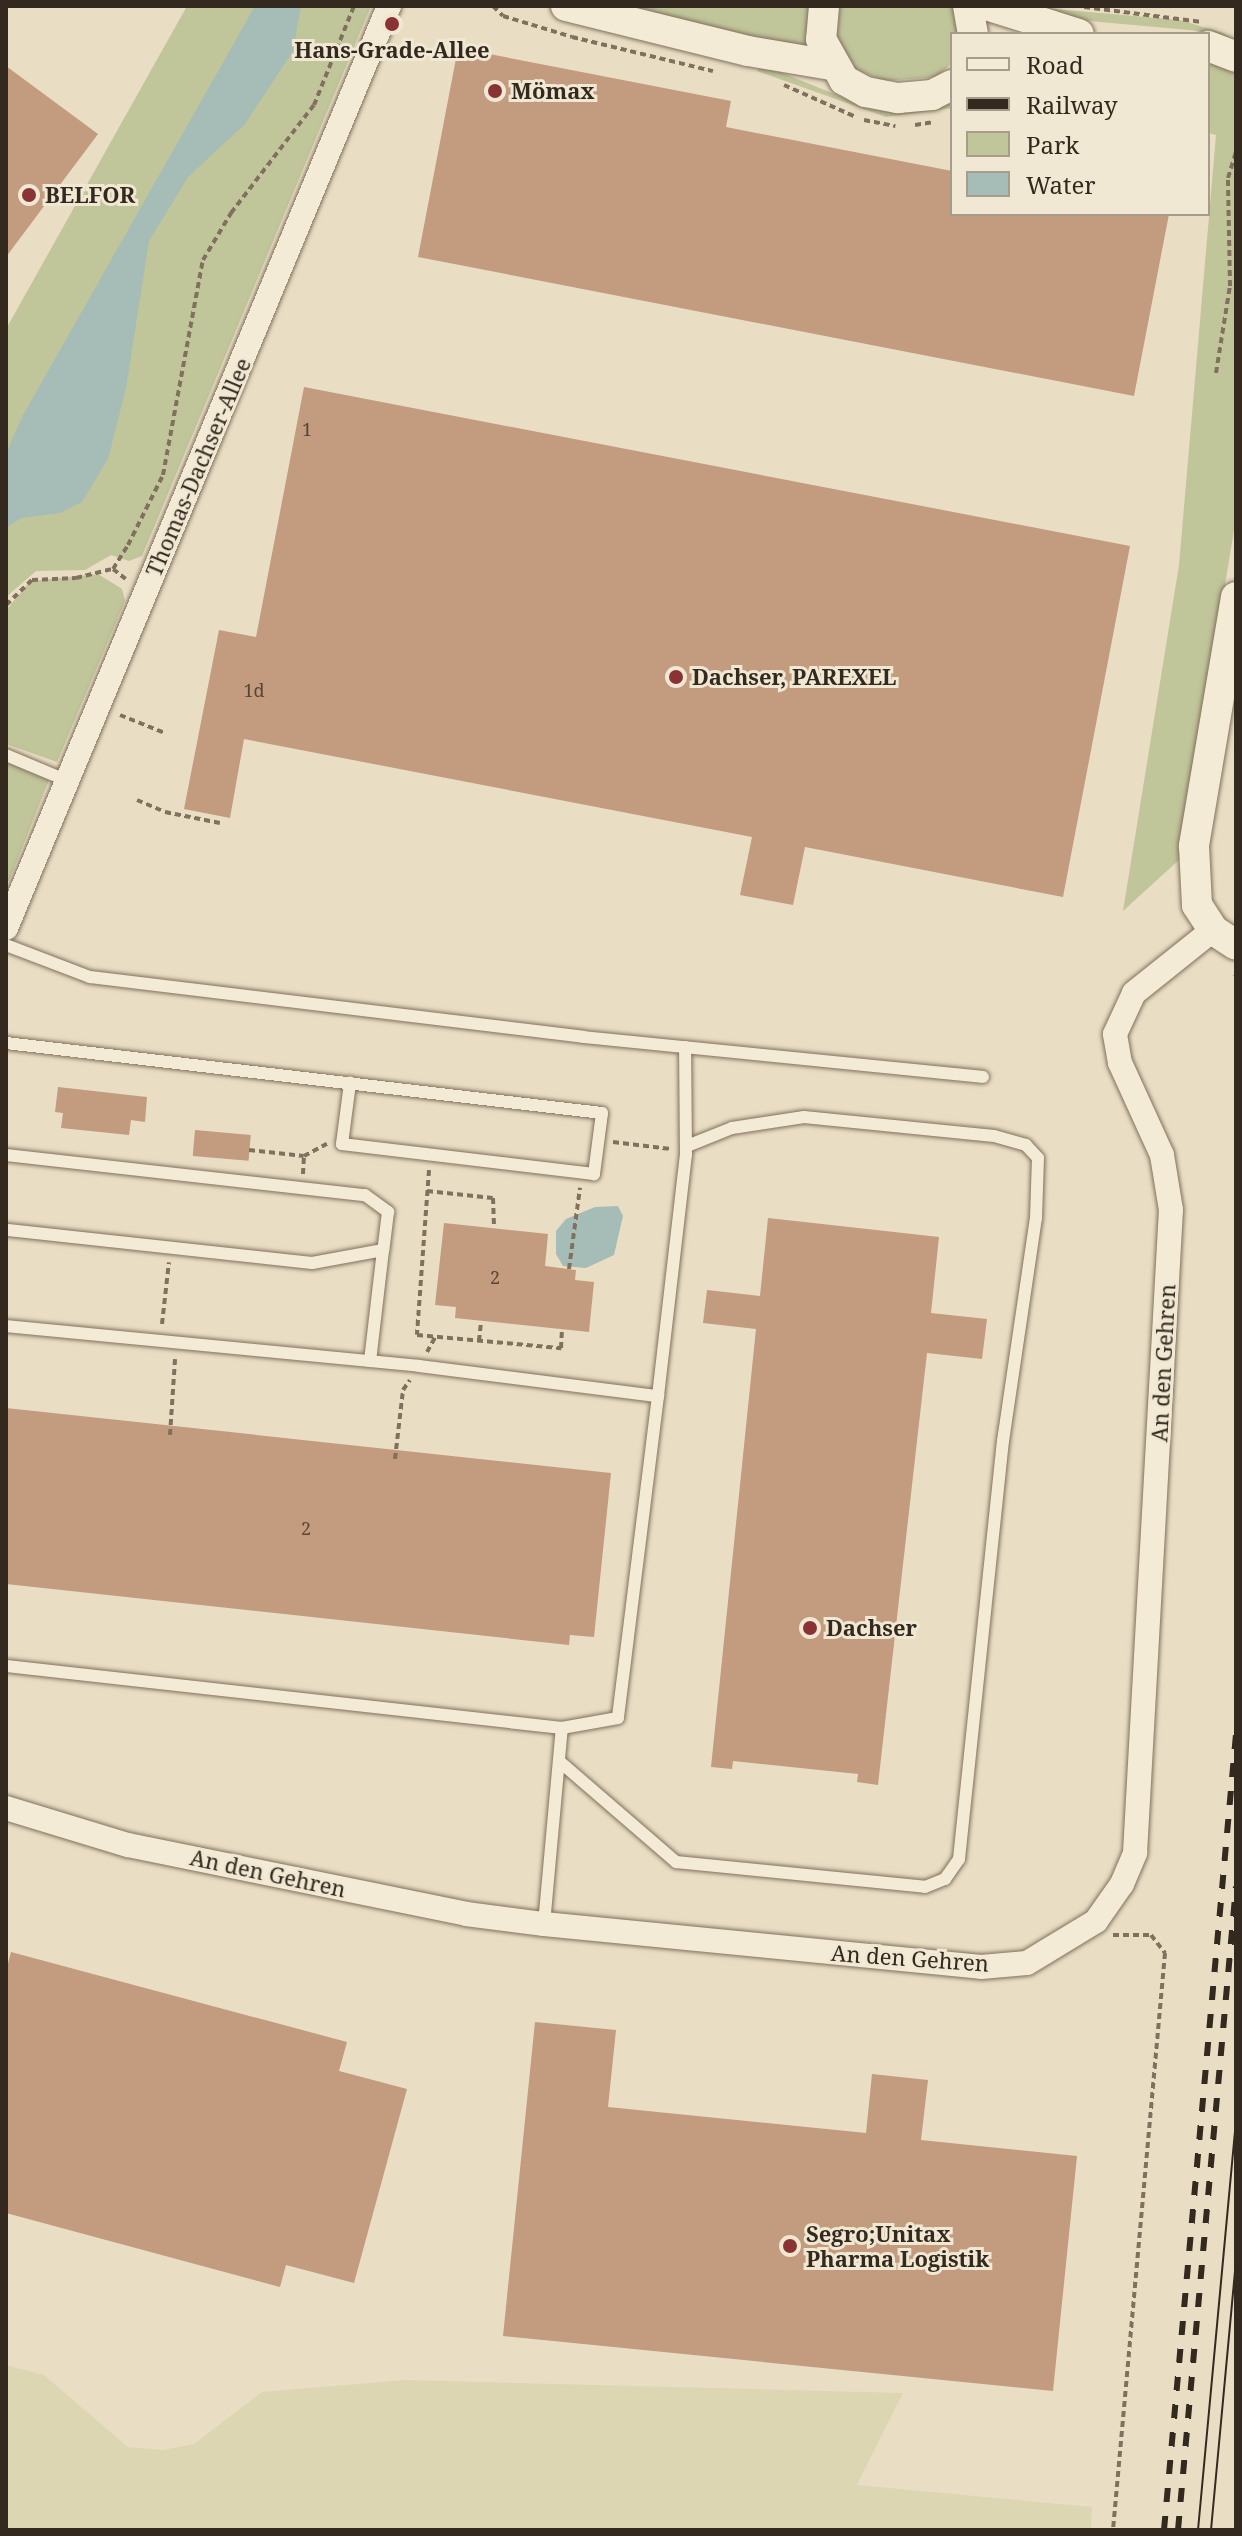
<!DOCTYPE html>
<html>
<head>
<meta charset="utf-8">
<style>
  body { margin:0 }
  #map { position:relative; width:1242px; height:2536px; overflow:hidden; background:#e9dec4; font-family:"Noto Serif",serif }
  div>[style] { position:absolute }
  .farmland>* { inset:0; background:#ddd6b3 }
  .green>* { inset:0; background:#c0c59a }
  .water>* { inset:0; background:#a6bcb6 }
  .building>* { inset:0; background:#c39b7e; transform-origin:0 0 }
  .path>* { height:4px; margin-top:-2px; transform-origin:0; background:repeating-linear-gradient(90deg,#81705d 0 6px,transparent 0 10px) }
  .roads { filter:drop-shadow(0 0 2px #81705d) drop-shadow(0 0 2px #81705d) }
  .service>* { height:12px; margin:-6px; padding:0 6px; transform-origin:6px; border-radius:6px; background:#f4ebd6 }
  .minor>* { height:24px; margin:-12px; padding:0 12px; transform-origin:12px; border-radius:12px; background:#f4ebd6 }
  .tertiary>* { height:30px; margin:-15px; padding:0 15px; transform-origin:15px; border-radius:15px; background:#f4ebd6 }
  .tram>* { height:2px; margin:-1px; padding:0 1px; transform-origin:1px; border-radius:1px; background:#33291f }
  .rail>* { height:6px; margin-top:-3px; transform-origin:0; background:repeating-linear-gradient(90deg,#33291f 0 14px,transparent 0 28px) }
  .dots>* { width:22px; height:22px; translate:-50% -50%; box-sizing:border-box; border:4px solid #f1e8d3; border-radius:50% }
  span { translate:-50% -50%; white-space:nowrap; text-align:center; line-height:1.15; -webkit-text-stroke:6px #f1e8d3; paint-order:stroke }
  .number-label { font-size:18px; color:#574637 }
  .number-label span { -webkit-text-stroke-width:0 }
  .poi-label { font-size:22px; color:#33291f; font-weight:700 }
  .left { translate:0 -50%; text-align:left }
  .street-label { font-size:22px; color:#33291f }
  .frame { position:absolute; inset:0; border:8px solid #33291f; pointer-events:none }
  .legend { position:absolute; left:950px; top:32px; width:260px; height:184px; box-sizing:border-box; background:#f1e8d3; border:2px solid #a59c8b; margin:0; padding:10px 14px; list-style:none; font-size:24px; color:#33291f }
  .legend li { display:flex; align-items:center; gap:16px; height:40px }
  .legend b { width:40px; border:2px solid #a59c8b }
</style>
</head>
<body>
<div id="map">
  <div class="farmland">
    <div style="clip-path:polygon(6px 2365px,44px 2375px,128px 2447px,163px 2450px,194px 2444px,262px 2392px,406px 2380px,903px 2393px,857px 2485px,1092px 2507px,1091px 2530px,6px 2530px)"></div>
  </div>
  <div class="green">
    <div style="clip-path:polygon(187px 6px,371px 6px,142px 556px,129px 561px,111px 555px,85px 570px,36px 571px,6px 597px,6px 329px)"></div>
    <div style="clip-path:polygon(597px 6px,812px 6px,811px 48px,697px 30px)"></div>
    <div style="clip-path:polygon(840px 6px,955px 6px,963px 34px,952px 34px,952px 63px,936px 77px,884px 81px,853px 68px,836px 44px)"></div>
    <div style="clip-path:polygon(1021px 6px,1180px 20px,1223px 33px,1236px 42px,1200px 31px,1067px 19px)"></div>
    <div style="clip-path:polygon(1208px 59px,1236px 73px,1236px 518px,1180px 859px,1123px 911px,1179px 565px,1216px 135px,1208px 133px)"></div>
    <div style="clip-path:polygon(763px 65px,859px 104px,952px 100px,952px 108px,886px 117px,757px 71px)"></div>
    <div style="clip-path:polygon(98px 574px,122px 589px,125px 601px,57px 762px,6px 744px,8px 608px,30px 581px)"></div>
    <div style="clip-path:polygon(6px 762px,49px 780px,9px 881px,6px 880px)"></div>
  </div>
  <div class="water">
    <div style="clip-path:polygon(255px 6px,301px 6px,293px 51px,245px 124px,188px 177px,149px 241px,126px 388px,108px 459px,82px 502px,60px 513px,21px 518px,6px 528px,6px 454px,22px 417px)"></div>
    <div style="clip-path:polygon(618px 1206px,623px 1216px,614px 1255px,586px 1268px,563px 1266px,556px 1254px,556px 1231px,566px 1219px,595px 1207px)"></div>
  </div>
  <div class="building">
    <div style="clip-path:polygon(458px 48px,731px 101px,726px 127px,952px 171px,952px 214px,1169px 214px,1134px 396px,418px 257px)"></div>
    <div style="clip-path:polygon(6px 66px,98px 134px,6px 257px)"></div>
    <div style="clip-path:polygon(304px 387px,1130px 546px,1063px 897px,805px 847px,793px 905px,740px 895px,752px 837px,244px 739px,230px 818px,184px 809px,219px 630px,256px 637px)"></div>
    <div style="clip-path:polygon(58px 1087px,147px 1097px,145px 1122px,131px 1120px,129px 1135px,61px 1128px,63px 1113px,55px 1112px)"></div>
    <div style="left:195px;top:1130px;width:56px;height:26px;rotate:5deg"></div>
    <div style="clip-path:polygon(768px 1218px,939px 1237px,931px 1313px,987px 1319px,982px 1359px,927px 1353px,878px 1785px,857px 1782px,858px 1774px,733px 1761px,732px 1769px,711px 1767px,756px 1329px,703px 1323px,707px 1290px,760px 1296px)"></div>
    <div style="clip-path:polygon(444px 1223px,548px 1234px,545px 1266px,576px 1270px,575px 1280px,594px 1282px,589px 1332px,455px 1318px,456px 1307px,435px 1305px)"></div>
    <div style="clip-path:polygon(6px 1408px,611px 1473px,594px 1637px,570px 1635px,569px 1645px,6px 1584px)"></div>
    <div style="clip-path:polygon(11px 1952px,347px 2042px,339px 2071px,407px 2089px,354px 2283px,286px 2265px,280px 2287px,6px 2213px,6px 1971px)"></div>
    <div style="clip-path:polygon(535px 2022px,616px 2030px,608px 2107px,866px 2133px,872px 2074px,928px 2080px,921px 2140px,1077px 2156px,1053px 2391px,503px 2336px)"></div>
  </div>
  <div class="path">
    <div style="left:493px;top:6px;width:14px;rotate:45deg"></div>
    <div style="left:503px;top:16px;width:72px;rotate:16.9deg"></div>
    <div style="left:572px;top:37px;width:145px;rotate:13.6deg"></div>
    <div style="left:1084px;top:7px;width:119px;rotate:7.2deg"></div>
    <div style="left:784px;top:85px;width:79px;rotate:24deg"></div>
    <div style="left:864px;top:120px;width:32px;rotate:11deg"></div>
    <div style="left:915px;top:125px;width:19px;rotate:-9deg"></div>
    <div style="left:1216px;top:373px;width:88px;rotate:-80.9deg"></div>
    <div style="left:1230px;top:286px;width:108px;rotate:-91.1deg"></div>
    <div style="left:1228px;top:178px;width:27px;rotate:-73deg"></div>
    <div style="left:113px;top:569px;width:16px;rotate:38deg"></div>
    <div style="left:6px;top:605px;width:36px;rotate:-44deg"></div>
    <div style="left:32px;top:580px;width:44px;rotate:-2.6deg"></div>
    <div style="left:76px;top:578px;width:38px;rotate:-14deg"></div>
    <div style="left:113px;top:569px;width:28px;rotate:-58deg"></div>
    <div style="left:128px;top:545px;width:78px;rotate:-63.4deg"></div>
    <div style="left:163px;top:475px;width:219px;rotate:-79.5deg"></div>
    <div style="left:203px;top:260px;width:55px;rotate:-59.2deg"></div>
    <div style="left:231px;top:213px;width:136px;rotate:-52.5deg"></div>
    <div style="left:314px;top:105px;width:107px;rotate:-68deg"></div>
    <div style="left:120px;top:715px;width:48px;rotate:21.8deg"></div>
    <div style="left:137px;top:800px;width:30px;rotate:23deg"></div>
    <div style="left:165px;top:812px;width:56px;rotate:11.3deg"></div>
    <div style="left:1235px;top:977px;width:2px;rotate:-63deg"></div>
    <div style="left:613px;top:1142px;width:58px;rotate:6.9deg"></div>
    <div style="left:249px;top:1150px;width:55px;rotate:6.2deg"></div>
    <div style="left:304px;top:1156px;width:27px;rotate:-28deg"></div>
    <div style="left:429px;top:1170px;width:165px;rotate:94.2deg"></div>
    <div style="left:417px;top:1335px;width:145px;rotate:5.2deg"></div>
    <div style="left:561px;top:1348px;width:19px;rotate:-87deg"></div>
    <div style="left:303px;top:1174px;width:18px;rotate:-87deg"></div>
    <div style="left:427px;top:1191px;width:66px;rotate:6.1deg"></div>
    <div style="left:493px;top:1198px;width:30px;rotate:88deg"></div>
    <div style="left:569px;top:1269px;width:82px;rotate:-82.3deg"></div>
    <div style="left:162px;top:1324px;width:62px;rotate:-83.6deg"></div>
    <div style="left:479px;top:1341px;width:20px;rotate:-84deg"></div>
    <div style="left:427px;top:1352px;width:18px;rotate:-61deg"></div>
    <div style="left:170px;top:1435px;width:76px;rotate:-86.2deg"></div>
    <div style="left:395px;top:1459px;width:69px;rotate:-83.4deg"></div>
    <div style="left:403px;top:1390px;width:12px;rotate:-55deg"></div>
    <div style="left:1113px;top:1935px;width:38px"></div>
    <div style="left:1151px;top:1935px;width:23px;rotate:52deg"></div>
    <div style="left:1165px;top:1953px;width:579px;rotate:95.15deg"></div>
  </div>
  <div class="roads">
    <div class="service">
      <div style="left:6px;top:755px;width:67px;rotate:22.8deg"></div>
      <div style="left:6px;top:945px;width:90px;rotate:20.9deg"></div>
      <div style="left:90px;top:977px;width:497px;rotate:6.9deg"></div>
      <div style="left:583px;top:1037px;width:402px;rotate:5.7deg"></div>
      <div style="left:6px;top:1043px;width:600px;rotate:6.7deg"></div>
      <div style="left:602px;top:1113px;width:62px;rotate:97.5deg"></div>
      <div style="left:594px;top:1174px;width:254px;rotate:-173.2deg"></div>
      <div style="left:342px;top:1144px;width:62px;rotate:-82.5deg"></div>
      <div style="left:6px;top:1155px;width:361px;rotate:6.4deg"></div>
      <div style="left:365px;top:1195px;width:29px;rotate:36deg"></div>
      <div style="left:388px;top:1212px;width:38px;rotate:97deg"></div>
      <div style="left:383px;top:1250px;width:72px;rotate:169.6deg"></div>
      <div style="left:312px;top:1263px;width:308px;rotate:-173.8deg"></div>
      <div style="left:6px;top:1326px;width:415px;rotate:5.5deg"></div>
      <div style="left:419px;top:1366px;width:241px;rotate:7.2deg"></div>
      <div style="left:658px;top:1396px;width:324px;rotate:97.1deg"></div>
      <div style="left:618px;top:1718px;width:57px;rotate:169.9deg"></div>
      <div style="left:562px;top:1728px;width:559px;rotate:-173.64deg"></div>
      <div style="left:370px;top:1361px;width:112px;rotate:-83.3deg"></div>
      <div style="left:658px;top:1396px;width:243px;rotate:-83.4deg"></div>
      <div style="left:686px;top:1155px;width:108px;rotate:-90.5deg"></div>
      <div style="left:559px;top:1761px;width:155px;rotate:40.8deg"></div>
      <div style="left:676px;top:1862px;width:250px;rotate:5.7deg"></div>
      <div style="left:925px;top:1887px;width:22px;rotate:-22deg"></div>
      <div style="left:945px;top:1879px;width:24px;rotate:-55deg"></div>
      <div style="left:959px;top:1859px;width:420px;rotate:-84deg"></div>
      <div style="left:1003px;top:1441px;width:225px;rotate:-81.6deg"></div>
      <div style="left:1036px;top:1218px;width:60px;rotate:-88.1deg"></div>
      <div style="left:1038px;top:1158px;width:18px;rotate:-133deg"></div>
      <div style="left:1026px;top:1145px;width:33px;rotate:-164deg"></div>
      <div style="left:994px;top:1136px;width:191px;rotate:-174.3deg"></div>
      <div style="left:804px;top:1117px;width:73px;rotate:171.3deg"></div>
      <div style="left:732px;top:1128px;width:48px;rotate:158.2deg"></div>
      <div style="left:544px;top:1924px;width:197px;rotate:-84.8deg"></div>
    </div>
    <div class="minor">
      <div style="left:6px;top:928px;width:998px;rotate:-67.44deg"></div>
      <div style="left:6px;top:1808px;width:127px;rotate:16.9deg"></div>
      <div style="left:128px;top:1845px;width:345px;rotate:11.5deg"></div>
      <div style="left:466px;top:1914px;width:79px;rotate:7.3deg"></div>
      <div style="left:544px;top:1924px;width:439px;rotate:5.6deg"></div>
      <div style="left:981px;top:1967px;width:46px;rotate:-5deg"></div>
      <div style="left:1027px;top:1963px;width:81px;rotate:-31.3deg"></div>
      <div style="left:1096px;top:1921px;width:45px;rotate:-54.9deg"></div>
      <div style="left:1122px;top:1884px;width:34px;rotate:-67deg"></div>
      <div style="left:1135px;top:1853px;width:644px;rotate:-86.8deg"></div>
      <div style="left:1171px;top:1210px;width:56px;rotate:-99.3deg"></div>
      <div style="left:1162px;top:1155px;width:101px;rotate:-114.5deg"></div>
      <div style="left:1120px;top:1063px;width:29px;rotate:-100deg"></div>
      <div style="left:1115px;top:1034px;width:45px;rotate:-65.1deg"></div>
      <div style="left:1134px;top:993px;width:101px;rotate:-38.6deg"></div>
    </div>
    <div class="tertiary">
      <div style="left:566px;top:6px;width:187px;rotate:13.9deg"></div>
      <div style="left:748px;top:51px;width:84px;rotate:9.6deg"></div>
      <div style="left:824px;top:6px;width:33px;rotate:95deg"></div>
      <div style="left:821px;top:39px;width:47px;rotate:60.7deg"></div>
      <div style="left:844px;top:80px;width:25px;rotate:29deg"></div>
      <div style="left:866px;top:92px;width:33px;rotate:11deg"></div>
      <div style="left:898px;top:98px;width:34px;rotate:-5deg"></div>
      <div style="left:932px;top:95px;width:22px;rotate:-27deg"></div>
      <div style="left:968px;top:6px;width:28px;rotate:80deg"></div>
      <div style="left:989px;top:6px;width:94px;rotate:17.3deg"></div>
      <div style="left:1208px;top:46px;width:30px;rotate:21deg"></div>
      <div style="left:1236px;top:597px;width:253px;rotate:99.6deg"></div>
      <div style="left:1194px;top:846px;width:59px;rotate:87.1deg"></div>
      <div style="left:1197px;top:905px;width:30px;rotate:57deg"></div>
      <div style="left:1213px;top:930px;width:27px;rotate:33deg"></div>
    </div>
  </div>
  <div class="tram">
    <div style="left:1198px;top:2530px;width:413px;rotate:-84.7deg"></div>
    <div style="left:1211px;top:2530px;width:271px;rotate:-84.7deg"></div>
  </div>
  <div class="rail">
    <div style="left:1164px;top:2530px;width:798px;rotate:-84.83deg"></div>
    <div style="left:1178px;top:2530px;width:646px;rotate:-84.85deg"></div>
  </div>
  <div class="dots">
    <div style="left:392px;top:24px;background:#893334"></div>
    <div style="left:495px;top:91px;background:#893334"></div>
    <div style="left:29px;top:195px;background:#893334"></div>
    <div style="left:676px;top:677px;background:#893334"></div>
    <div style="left:810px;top:1628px;background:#893334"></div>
    <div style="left:790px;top:2246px;background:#893334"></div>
  </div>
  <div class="number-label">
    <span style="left:307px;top:429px">1</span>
    <span style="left:254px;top:690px">1d</span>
    <span style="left:495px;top:1277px">2</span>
    <span style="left:306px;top:1528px">2</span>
  </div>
  <div class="poi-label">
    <span style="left:392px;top:50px">Hans-Grade-Allee</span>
    <span class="left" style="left:511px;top:91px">Mömax</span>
    <span class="left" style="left:45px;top:195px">BELFOR</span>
    <span class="left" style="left:692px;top:677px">Dachser, PAREXEL</span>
    <span class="left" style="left:826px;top:1628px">Dachser</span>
    <span class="left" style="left:806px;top:2246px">Segro;Unitax<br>Pharma Logistik</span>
  </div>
  <div class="street-label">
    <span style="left:198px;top:467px;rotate:-67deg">Thomas-Dachser-Allee</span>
    <span style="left:1163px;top:1363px;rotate:-87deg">An den Gehren</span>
    <span style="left:268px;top:1873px;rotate:12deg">An den Gehren</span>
    <span style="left:910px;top:1958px;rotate:4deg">An den Gehren</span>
  </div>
  <div class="frame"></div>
  <ul class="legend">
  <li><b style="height:10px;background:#f4ebd6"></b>Road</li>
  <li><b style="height:10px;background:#33291f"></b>Railway</li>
  <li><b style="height:22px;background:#c0c59a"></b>Park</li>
  <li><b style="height:22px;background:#a6bcb6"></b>Water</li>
  </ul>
</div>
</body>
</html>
